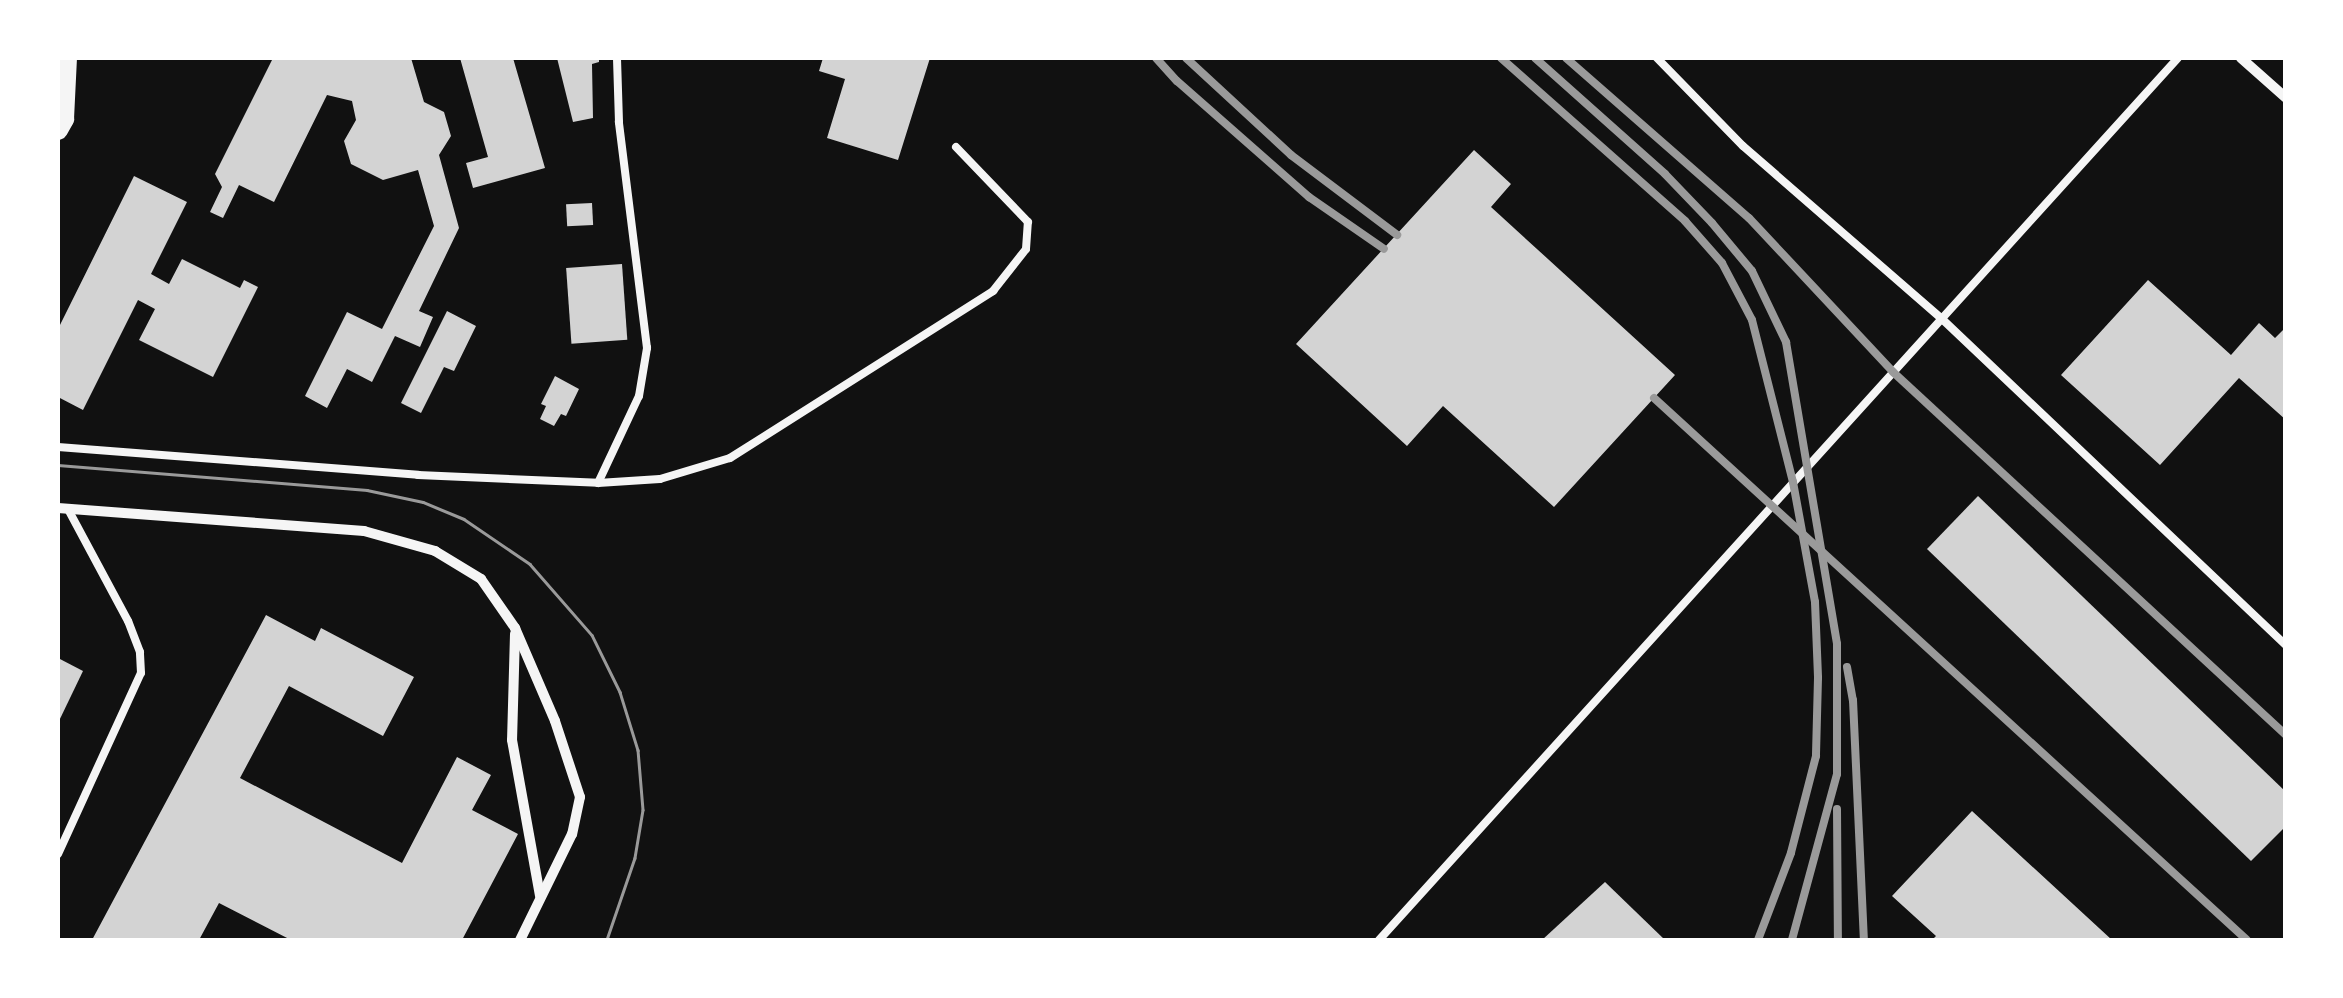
<!DOCTYPE html>
<html>
<head>
<meta charset="utf-8">
<style>
  body { margin:0 }
  #map { position:relative; width:2343px; height:998px; overflow:hidden; background:#111; font-family:"IBM Plex Sans",sans-serif }
  div>[style] { position:absolute }
  .building>* { inset:0; background:#d3d3d3; transform-origin:0 0 }
  .service>* { height:8px; margin:-4px; padding:0 4px; transform-origin:4px; border-radius:4px; background:#f5f5f5 }
  .minor>* { height:10px; margin:-5px; padding:0 5px; transform-origin:5px; border-radius:5px; background:#f5f5f5 }
  .secondary>* { height:20px; margin:-10px; padding:0 10px; transform-origin:10px; border-radius:10px; background:#f5f5f5 }
  .tram>* { height:2.5px; margin:-1.25px; padding:0 1.25px; transform-origin:1.25px; border-radius:1.25px; background:#9a9a9a }
  .rail>* { height:8px; margin:-4px; padding:0 4px; transform-origin:4px; border-radius:4px; background:#9a9a9a }
  span { translate:-50% -50%; white-space:nowrap; text-align:center; line-height:1.15; -webkit-text-stroke:10px #fff; paint-order:stroke }
  .frame { position:absolute; inset:0; border:60px solid #fff; pointer-events:none }
</style>
</head>
<body>
<div id="map">
  <div class="building">
    <div style="clip-path:polygon(273px 58px,411px 58px,424px 102px,444px 112px,451px 136px,439px 155px,459px 228px,419px 311px,433px 317px,420px 347px,395px 336px,372px 382px,347px 369px,327px 408px,305px 396px,347px 312px,382px 329px,434px 226px,418px 170px,383px 180px,351px 164px,344px 141px,356px 120px,352px 101px,327px 95px,274px 202px,239px 185px,223px 218px,210px 212px,222px 187px,215px 174px)"></div>
    <div style="clip-path:polygon(460px 58px,513px 58px,545px 168px,473px 188px,466px 163px,488px 157px)"></div>
    <div style="clip-path:polygon(557px 58px,599px 58px,599px 62px,592px 64px,593px 118px,573px 122px)"></div>
    <div style="clip-path:polygon(823px 58px,930px 58px,898px 160px,827px 138px,845px 79px,819px 71px)"></div>
    <div style="clip-path:polygon(1474px 150px,1511px 184px,1491px 207px,1675px 375px,1554px 507px,1443px 406px,1407px 446px,1296px 344px)"></div>
    <div style="clip-path:polygon(134px 176px,187px 202px,151px 274px,169px 284px,182px 259px,240px 288px,244px 280px,258px 287px,213px 377px,139px 340px,155px 309px,138px 300px,83px 410px,58px 397px,58px 329px)"></div>
    <div style="left:592px;top:203px;width:22px;height:26px;rotate:87deg"></div>
    <div style="left:622px;top:264px;width:76px;height:56px;rotate:86deg"></div>
    <div style="clip-path:polygon(2148px 280px,2231px 355px,2259px 323px,2275px 338px,2286px 327px,2286px 420px,2239px 378px,2160px 465px,2061px 375px)"></div>
    <div style="clip-path:polygon(447px 311px,476px 326px,454px 371px,444px 367px,421px 413px,401px 403px)"></div>
    <div style="clip-path:polygon(555px 376px,579px 389px,566px 416px,561px 414px,554px 426px,540px 419px,546px 406px,541px 404px)"></div>
    <div style="clip-path:polygon(1978px 496px,2286px 792px,2286px 826px,2251px 861px,1927px 549px)"></div>
    <div style="clip-path:polygon(266px 615px,315px 641px,321px 628px,414px 677px,383px 736px,289px 686px,240px 778px,402px 863px,457px 757px,491px 775px,472px 810px,518px 834px,462px 940px,291px 940px,219px 903px,199px 940px,92px 940px)"></div>
    <div style="clip-path:polygon(58px 658px,83px 671px,58px 723px)"></div>
    <div style="clip-path:polygon(1972px 811px,2112px 940px,1932px 940px,1936px 936px,1892px 896px)"></div>
    <div style="clip-path:polygon(1605px 882px,1665px 940px,1542px 940px)"></div>
  </div>
  <div class="service">
    <div style="left:1657px;top:58px;width:123px;rotate:45.7deg"></div>
    <div style="left:1743px;top:146px;width:262px;rotate:41deg"></div>
    <div style="left:1941px;top:318px;width:475px;rotate:43.5deg"></div>
    <div style="left:58px;top:447px;width:361px;rotate:4.4deg"></div>
    <div style="left:418px;top:475px;width:180px;rotate:2.5deg"></div>
    <div style="left:598px;top:483px;width:62px;rotate:-3.7deg"></div>
    <div style="left:660px;top:479px;width:73px;rotate:-16.7deg"></div>
    <div style="left:730px;top:458px;width:312px;rotate:-32.4deg"></div>
    <div style="left:993px;top:291px;width:53px;rotate:-51.8deg"></div>
    <div style="left:1026px;top:249px;width:27px;rotate:-86deg"></div>
    <div style="left:1028px;top:222px;width:104px;rotate:-133.8deg"></div>
    <div style="left:598px;top:483px;width:96px;rotate:-64.8deg"></div>
    <div style="left:639px;top:396px;width:49px;rotate:-80.5deg"></div>
    <div style="left:647px;top:348px;width:228px;rotate:-97.1deg"></div>
    <div style="left:619px;top:122px;width:64px;rotate:-91.8deg"></div>
    <div style="left:58px;top:854px;width:199px;rotate:-65.4deg"></div>
    <div style="left:141px;top:673px;width:21px;rotate:-93deg"></div>
    <div style="left:140px;top:652px;width:33px;rotate:-111deg"></div>
    <div style="left:128px;top:621px;width:127px;rotate:-118.2deg"></div>
    <div style="left:1379px;top:940px;width:1190px;rotate:-47.83deg"></div>
  </div>
  <div class="minor">
    <div style="left:2241px;top:58px;width:60px;rotate:41.6deg"></div>
    <div style="left:58px;top:508px;width:307px;rotate:4.3deg"></div>
    <div style="left:364px;top:531px;width:74px;rotate:15.7deg"></div>
    <div style="left:435px;top:551px;width:54px;rotate:31.3deg"></div>
    <div style="left:481px;top:579px;width:60px;rotate:55.2deg"></div>
    <div style="left:515px;top:628px;width:101px;rotate:66.7deg"></div>
    <div style="left:555px;top:721px;width:80px;rotate:71.8deg"></div>
    <div style="left:580px;top:797px;width:38px;rotate:102deg"></div>
    <div style="left:572px;top:834px;width:118px;rotate:116.1deg"></div>
    <div style="left:515px;top:634px;width:106px;rotate:91.6deg"></div>
    <div style="left:512px;top:740px;width:158px;rotate:79.8deg"></div>
  </div>
  <div class="secondary">
    <div style="left:58px;top:130px;width:13px;rotate:-61deg"></div>
    <div style="left:64px;top:119px;width:61px;rotate:-87.2deg"></div>
  </div>
  <div class="tram">
    <div style="left:58px;top:465px;width:310px;rotate:4.6deg"></div>
    <div style="left:367px;top:490px;width:57px;rotate:12.1deg"></div>
    <div style="left:423px;top:502px;width:44px;rotate:22.5deg"></div>
    <div style="left:464px;top:519px;width:80px;rotate:34.3deg"></div>
    <div style="left:530px;top:564px;width:94px;rotate:48.9deg"></div>
    <div style="left:592px;top:635px;width:64px;rotate:63.8deg"></div>
    <div style="left:620px;top:692px;width:61px;rotate:72.8deg"></div>
    <div style="left:638px;top:750px;width:60px;rotate:85.2deg"></div>
    <div style="left:643px;top:810px;width:49px;rotate:99.5deg"></div>
    <div style="left:635px;top:858px;width:87px;rotate:108.9deg"></div>
  </div>
  <div class="rail">
    <div style="left:1156px;top:58px;width:31px;rotate:48deg"></div>
    <div style="left:1177px;top:81px;width:176px;rotate:41.3deg"></div>
    <div style="left:1309px;top:197px;width:91px;rotate:34.7deg"></div>
    <div style="left:1186px;top:58px;width:143px;rotate:42.7deg"></div>
    <div style="left:1291px;top:155px;width:133px;rotate:37deg"></div>
    <div style="left:1501px;top:58px;width:246px;rotate:41.5deg"></div>
    <div style="left:1685px;top:221px;width:56px;rotate:48.6deg"></div>
    <div style="left:1722px;top:263px;width:64px;rotate:62.2deg"></div>
    <div style="left:1752px;top:320px;width:167px;rotate:75.8deg"></div>
    <div style="left:1793px;top:482px;width:122px;rotate:79.6deg"></div>
    <div style="left:1815px;top:602px;width:76px;rotate:87.7deg"></div>
    <div style="left:1818px;top:678px;width:78px;rotate:91.5deg"></div>
    <div style="left:1816px;top:756px;width:100px;rotate:104.5deg"></div>
    <div style="left:1791px;top:853px;width:93px;rotate:110.8deg"></div>
    <div style="left:1535px;top:58px;width:174px;rotate:41.7deg"></div>
    <div style="left:1665px;top:174px;width:68px;rotate:46.2deg"></div>
    <div style="left:1712px;top:223px;width:62px;rotate:50.2deg"></div>
    <div style="left:1752px;top:271px;width:79px;rotate:64.4deg"></div>
    <div style="left:1786px;top:342px;width:306px;rotate:80.4deg"></div>
    <div style="left:1837px;top:644px;width:130px;rotate:90deg"></div>
    <div style="left:1837px;top:774px;width:172px;rotate:105.2deg"></div>
    <div style="left:1566px;top:58px;width:243px;rotate:41.2deg"></div>
    <div style="left:1749px;top:218px;width:211px;rotate:46.9deg"></div>
    <div style="left:1893px;top:372px;width:535px;rotate:42.73deg"></div>
    <div style="left:1654px;top:398px;width:803px;rotate:42.43deg"></div>
    <div style="left:1847px;top:667px;width:34px;rotate:80deg"></div>
    <div style="left:1853px;top:700px;width:240px;rotate:87.4deg"></div>
    <div style="left:1837px;top:809px;width:131px;rotate:89.6deg"></div>
  </div>
  <div class="frame"></div>
</div>
</body>
</html>
